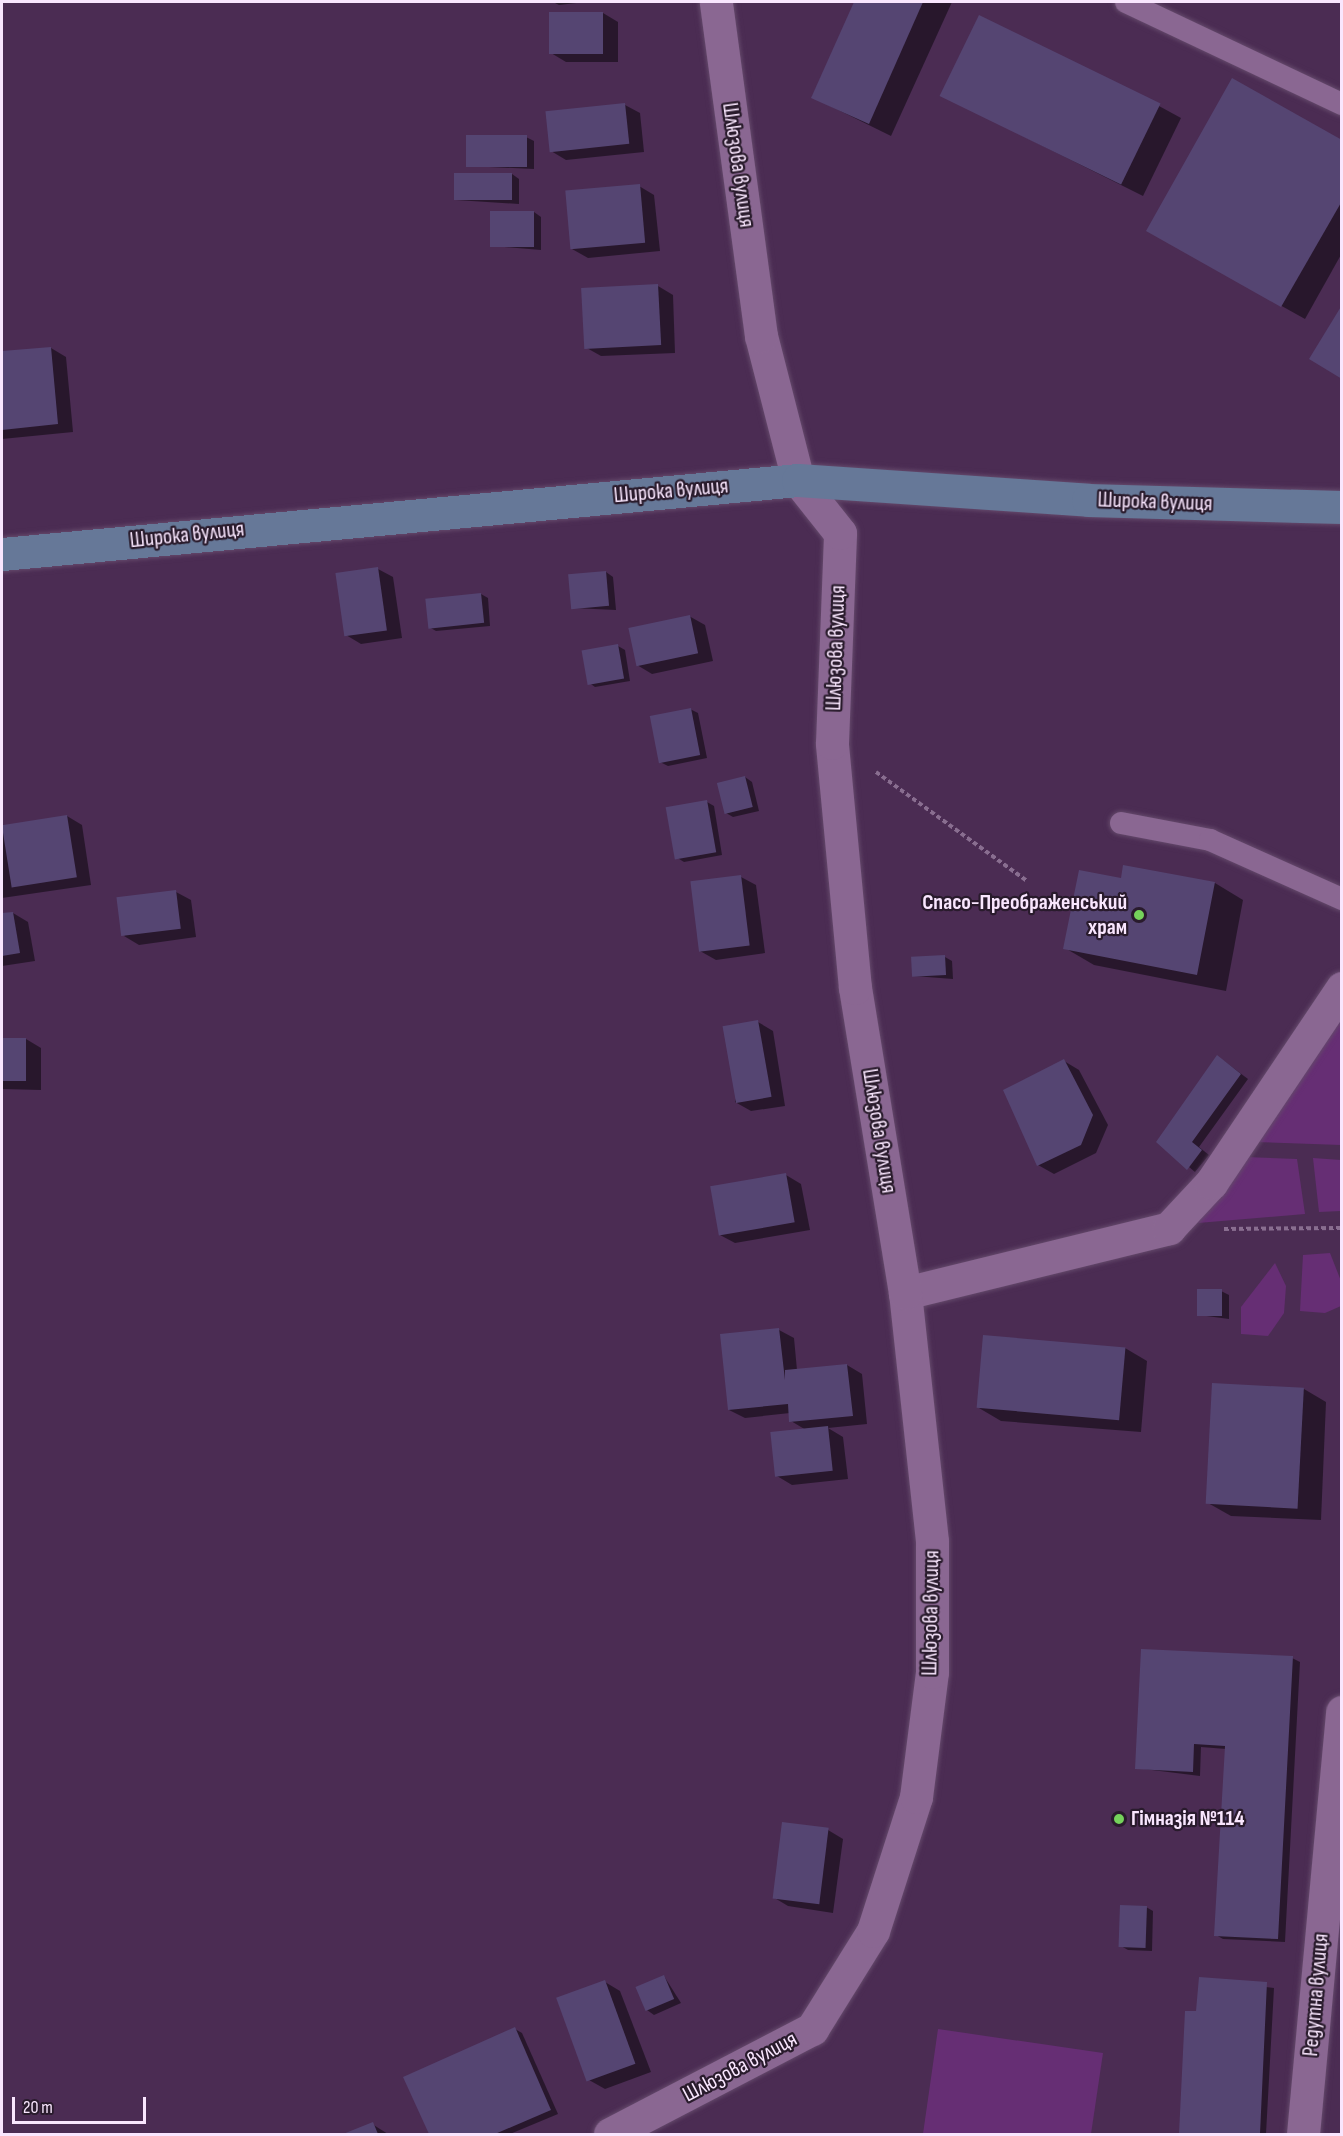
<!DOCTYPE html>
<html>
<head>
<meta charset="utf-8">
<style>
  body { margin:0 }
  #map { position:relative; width:1343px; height:2136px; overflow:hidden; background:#4b2c53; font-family:"Sofia Sans Condensed",sans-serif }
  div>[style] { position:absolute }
  .green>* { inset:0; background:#662e74 }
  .shadow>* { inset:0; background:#0007 }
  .building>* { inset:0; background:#554572; transform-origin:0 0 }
  .path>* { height:4px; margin-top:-2px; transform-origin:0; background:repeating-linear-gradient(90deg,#896e90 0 4.5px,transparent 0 7.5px) }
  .roads { filter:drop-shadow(0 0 2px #64496b) drop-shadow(0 0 2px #64496b) }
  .lane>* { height:22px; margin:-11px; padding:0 11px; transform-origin:11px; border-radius:11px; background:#8a6792 }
  .street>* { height:33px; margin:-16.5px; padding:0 16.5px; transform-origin:16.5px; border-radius:16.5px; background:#8a6792 }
  .secondary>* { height:33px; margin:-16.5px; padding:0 16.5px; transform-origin:16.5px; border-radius:16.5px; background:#667898 }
  .dots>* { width:16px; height:16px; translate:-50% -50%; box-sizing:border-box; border:3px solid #291b2c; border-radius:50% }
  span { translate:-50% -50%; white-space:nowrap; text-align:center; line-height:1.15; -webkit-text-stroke:4.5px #291b2c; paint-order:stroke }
  .street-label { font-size:22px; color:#f9e6fe }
  .poi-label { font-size:22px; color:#f9e6fe; font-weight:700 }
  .right { translate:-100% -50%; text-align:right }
  .left { translate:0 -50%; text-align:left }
  .frame { position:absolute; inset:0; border:3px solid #f9e6fe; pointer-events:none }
  .scale { position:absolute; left:12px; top:2097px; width:134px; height:27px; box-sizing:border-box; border:3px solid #f9e6fe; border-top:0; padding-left:8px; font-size:18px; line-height:21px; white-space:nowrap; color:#f9e6fe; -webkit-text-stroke:4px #291b2c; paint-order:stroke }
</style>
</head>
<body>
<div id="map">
  <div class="green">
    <div style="clip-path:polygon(1341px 1020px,1341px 1145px,1255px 1142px)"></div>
    <div style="clip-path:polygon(1245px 1157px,1297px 1159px,1305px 1214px,1198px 1223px)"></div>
    <div style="clip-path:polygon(1313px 1158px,1341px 1160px,1341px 1211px,1319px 1212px)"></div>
    <div style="clip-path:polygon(1330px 1253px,1341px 1281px,1341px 1306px,1325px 1313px,1300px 1311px,1303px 1255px)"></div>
    <div style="clip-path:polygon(1275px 1263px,1286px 1286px,1284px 1313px,1268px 1336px,1241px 1334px,1241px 1307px)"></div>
    <div style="clip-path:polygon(938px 2029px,1103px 2053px,1091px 2134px,923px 2134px)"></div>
  </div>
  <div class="shadow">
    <div style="clip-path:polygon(553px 2px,585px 2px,559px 5px)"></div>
    <div style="clip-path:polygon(855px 2px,952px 2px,891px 136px,812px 97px)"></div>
    <div style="clip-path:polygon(603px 13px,618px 22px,618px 62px,566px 62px,551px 53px)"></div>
    <div style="clip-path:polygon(941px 95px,1159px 106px,1181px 118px,1143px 196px)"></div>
    <div style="clip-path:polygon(625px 105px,640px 113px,644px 152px,566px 160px,551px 151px)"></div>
    <div style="clip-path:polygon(526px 137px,534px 141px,534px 169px,468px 166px)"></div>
    <div style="clip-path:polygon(1342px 141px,1342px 253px,1305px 319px,1148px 231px)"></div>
    <div style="clip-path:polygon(512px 174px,519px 179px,519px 204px,456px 200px)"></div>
    <div style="clip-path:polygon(639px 186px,654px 195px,660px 251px,588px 258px,572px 249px)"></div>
    <div style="clip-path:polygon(534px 212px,541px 217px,541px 250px,493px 246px)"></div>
    <div style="clip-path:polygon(658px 286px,673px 295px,675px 353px,601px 356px,585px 347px)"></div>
    <div style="clip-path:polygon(51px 348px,66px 357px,73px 432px,2px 439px,2px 353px)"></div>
    <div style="clip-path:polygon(378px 569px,393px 577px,402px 638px,361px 644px,346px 635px)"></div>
    <div style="clip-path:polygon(606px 572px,613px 577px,616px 610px,572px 608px)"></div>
    <div style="clip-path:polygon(481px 594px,488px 598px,490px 626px,436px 631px,429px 627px)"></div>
    <div style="clip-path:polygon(689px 616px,705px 625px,713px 661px,652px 674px,637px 665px)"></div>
    <div style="clip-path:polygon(618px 646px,625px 650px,630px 681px,595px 687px,588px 682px)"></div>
    <div style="clip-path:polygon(690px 709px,698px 713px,707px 758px,668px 766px,660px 762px)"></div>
    <div style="clip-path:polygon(745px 777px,752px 782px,759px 811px,733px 817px,726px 813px)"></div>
    <div style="clip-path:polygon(707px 802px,714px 806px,722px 855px,684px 862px,676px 857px)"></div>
    <div style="clip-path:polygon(67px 816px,82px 825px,91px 885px,2px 898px,2px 826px)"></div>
    <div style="clip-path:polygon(741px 877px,756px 885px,765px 953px,716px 960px,700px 951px)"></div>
    <div style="clip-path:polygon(1122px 880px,1215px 883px,1243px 900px,1226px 991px,1094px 965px,1065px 948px)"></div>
    <div style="clip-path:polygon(176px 892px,191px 900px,196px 937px,139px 945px,124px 936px)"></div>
    <div style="clip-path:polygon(13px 913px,28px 922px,35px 961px,2px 966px,2px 915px)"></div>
    <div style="clip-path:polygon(945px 957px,952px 961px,953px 979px,914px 976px)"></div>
    <div style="clip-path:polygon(758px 1022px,773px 1031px,785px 1106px,751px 1111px,735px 1102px)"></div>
    <div style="clip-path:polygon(2px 1039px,26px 1039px,41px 1048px,41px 1090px,2px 1089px)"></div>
    <div style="clip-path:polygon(1064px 1061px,1079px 1070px,1108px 1125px,1096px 1153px,1054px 1174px,1038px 1165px)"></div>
    <div style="clip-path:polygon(1224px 1061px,1248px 1079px,1199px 1147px,1209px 1155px,1195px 1172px,1158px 1141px)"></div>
    <div style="clip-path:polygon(786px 1175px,801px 1184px,810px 1230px,735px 1243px,720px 1235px)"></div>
    <div style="clip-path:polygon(1221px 1291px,1229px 1295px,1229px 1319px,1199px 1315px)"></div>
    <div style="clip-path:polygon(779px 1330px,794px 1338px,797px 1370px,847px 1365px,862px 1374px,867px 1424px,828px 1428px,843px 1437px,848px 1479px,792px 1485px,777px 1476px,806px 1430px,791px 1421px,790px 1413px,745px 1418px,729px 1410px)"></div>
    <div style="clip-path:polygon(1125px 1348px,1147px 1361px,1141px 1432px,1001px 1421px,979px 1408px)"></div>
    <div style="clip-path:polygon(1304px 1389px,1326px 1402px,1321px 1520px,1231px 1516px,1208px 1503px)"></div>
    <div style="clip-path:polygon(1292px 1658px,1300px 1662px,1285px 1942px,1223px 1939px,1216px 1935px,1226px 1749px,1201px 1747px,1200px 1776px,1136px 1768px)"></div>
    <div style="clip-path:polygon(828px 1830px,843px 1839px,833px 1913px,788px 1906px,773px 1897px)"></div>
    <div style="clip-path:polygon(1146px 1907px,1153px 1911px,1152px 1951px,1128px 1950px,1121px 1946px)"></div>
    <div style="clip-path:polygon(664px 1976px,681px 2003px,654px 2015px,647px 2010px)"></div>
    <div style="clip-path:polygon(1200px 1979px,1274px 1988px,1266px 2134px,1180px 2134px,1186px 2012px,1198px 2013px)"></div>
    <div style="clip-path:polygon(605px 1982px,620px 1991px,651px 2072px,605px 2089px,589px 2080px)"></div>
    <div style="clip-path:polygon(515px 2029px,522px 2033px,558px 2114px,510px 2134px,430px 2134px,405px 2077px)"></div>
    <div style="clip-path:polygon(372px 2124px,388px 2134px,347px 2134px)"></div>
  </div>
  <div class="building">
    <div style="clip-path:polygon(854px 2px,923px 2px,869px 124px,811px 98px)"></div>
    <div style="left:549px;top:12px;width:54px;height:42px"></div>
    <div style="left:979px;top:15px;width:202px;height:90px;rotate:26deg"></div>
    <div style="clip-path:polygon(1232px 78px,1342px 140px,1342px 201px,1281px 307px,1146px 231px)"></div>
    <div style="left:625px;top:103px;width:41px;height:80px;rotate:84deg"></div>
    <div style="left:466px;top:135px;width:61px;height:32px"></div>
    <div style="left:512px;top:173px;width:27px;height:58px;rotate:90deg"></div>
    <div style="left:640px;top:184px;width:59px;height:75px;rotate:85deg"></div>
    <div style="left:534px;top:211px;width:36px;height:44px;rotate:90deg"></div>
    <div style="left:658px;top:284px;width:61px;height:77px;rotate:87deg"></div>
    <div style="clip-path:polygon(1342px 305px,1342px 379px,1309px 359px)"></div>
    <div style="clip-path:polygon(51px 347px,58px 424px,2px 430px,2px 351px)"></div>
    <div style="left:378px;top:567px;width:64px;height:43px;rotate:82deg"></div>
    <div style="left:606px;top:571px;width:35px;height:38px;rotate:85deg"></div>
    <div style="left:481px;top:593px;width:30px;height:56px;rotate:84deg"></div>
    <div style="left:690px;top:615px;width:39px;height:63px;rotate:78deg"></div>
    <div style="left:618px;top:644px;width:35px;height:37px;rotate:80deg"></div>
    <div style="left:691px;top:708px;width:48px;height:42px;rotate:79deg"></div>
    <div style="left:745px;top:776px;width:32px;height:29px;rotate:76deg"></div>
    <div style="left:707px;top:800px;width:53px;height:42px;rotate:80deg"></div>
    <div style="left:67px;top:815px;width:63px;height:66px;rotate:81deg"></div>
    <div style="clip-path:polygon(1123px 865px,1215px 882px,1197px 975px,1063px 949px,1079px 870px,1121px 878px)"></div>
    <div style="left:741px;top:875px;width:71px;height:51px;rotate:83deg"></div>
    <div style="left:176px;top:890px;width:39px;height:60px;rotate:83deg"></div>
    <div style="clip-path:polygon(13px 912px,20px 953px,2px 956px,2px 913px)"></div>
    <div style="left:945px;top:955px;width:20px;height:34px;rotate:87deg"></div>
    <div style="left:758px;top:1020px;width:78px;height:36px;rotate:80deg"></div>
    <div style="left:2px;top:1038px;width:24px;height:43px"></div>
    <div style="clip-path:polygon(1217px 1055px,1241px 1074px,1192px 1142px,1202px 1150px,1187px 1170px,1156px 1142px)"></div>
    <div style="clip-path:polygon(1064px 1059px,1093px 1115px,1081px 1145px,1037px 1166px,1003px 1090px)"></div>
    <div style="left:786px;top:1173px;width:50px;height:77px;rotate:80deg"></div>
    <div style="left:1197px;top:1289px;width:25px;height:27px"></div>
    <div style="clip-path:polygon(779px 1328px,785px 1380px,785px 1370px,847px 1364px,853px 1416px,789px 1422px,788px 1404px,728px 1410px,720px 1334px)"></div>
    <div style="left:983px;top:1335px;width:143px;height:73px;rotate:5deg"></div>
    <div style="left:1212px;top:1383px;width:92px;height:121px;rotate:3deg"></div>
    <div style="left:828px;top:1426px;width:45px;height:58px;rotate:84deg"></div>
    <div style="clip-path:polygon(1141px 1649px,1293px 1656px,1278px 1939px,1214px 1936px,1225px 1746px,1194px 1744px,1193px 1772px,1135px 1769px)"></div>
    <div style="left:782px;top:1822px;width:47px;height:77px;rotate:7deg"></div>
    <div style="left:1120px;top:1905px;width:27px;height:42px;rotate:2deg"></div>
    <div style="left:664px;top:1975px;width:26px;height:31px;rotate:67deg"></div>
    <div style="clip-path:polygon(1199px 1977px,1267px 1982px,1260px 2134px,1179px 2134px,1185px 2011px,1196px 2011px)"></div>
    <div style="left:605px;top:1980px;width:89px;height:52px;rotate:70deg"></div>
    <div style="clip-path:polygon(515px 2027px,551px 2110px,495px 2134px,429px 2134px,403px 2077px)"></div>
    <div style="clip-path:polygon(373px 2122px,378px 2134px,343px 2134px)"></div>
  </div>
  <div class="path">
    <div style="left:876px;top:772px;width:186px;rotate:35.8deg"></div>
    <div style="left:1224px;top:1229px;width:118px;rotate:-0.5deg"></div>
  </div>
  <div class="roads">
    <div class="lane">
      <div style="left:1126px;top:2px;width:239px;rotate:25.3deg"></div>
      <div style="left:1121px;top:823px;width:91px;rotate:10.8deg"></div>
      <div style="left:1210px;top:840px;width:145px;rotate:24.1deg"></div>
    </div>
    <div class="street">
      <div style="left:905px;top:1293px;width:272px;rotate:-13.8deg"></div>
      <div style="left:1169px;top:1228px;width:62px;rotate:-47deg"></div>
      <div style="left:1211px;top:1183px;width:235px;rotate:-56.1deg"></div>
      <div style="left:610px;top:2134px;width:228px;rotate:-27.5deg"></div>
      <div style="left:812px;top:2029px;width:115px;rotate:-58.1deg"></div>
      <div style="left:873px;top:1931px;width:141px;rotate:-72.2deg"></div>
      <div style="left:916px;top:1797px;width:126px;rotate:-82.7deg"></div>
      <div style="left:932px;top:1672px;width:131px;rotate:-90deg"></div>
      <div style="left:932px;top:1541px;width:249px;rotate:-96.2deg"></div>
      <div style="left:905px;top:1293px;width:309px;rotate:-99.3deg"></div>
      <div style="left:855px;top:988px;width:246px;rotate:-95.4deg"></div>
      <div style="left:832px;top:743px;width:210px;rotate:-87.8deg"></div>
      <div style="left:840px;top:533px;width:68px;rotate:-128.4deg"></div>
      <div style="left:798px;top:480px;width:149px;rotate:-104.4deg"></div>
      <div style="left:761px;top:336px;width:337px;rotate:-97.7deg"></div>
      <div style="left:1303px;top:2134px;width:424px;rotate:-84.7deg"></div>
    </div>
    <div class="secondary">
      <div style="left:2px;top:554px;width:799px;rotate:-5.31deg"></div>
      <div style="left:798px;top:480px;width:291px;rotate:3.9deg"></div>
      <div style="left:1088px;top:500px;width:254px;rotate:1.6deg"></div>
    </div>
  </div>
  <div class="dots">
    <div style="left:1139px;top:915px;background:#75d25b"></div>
    <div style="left:1119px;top:1819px;background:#75d25b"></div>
  </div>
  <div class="street-label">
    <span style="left:738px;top:165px;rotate:82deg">Шлюзова вулиця</span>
    <span style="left:671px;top:491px;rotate:-5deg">Широка вулиця</span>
    <span style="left:1155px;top:502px;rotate:2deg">Широка вулиця</span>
    <span style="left:187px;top:535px;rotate:-6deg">Широка вулиця</span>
    <span style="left:836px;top:648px;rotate:-88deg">Шлюзова вулиця</span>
    <span style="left:879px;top:1131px;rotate:81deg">Шлюзова вулиця</span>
    <span style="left:931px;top:1613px;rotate:-89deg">Шлюзова вулиця</span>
    <span style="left:1316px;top:1995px;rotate:-85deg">Редутна вулиця</span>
    <span style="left:740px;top:2067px;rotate:-28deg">Шлюзова вулиця</span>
  </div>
  <div class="poi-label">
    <span class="right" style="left:1127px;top:915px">Спасо-Преображенський<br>храм</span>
    <span class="left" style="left:1131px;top:1819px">Гімназія №114</span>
  </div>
  <div class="frame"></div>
  <div class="scale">20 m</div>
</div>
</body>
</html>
